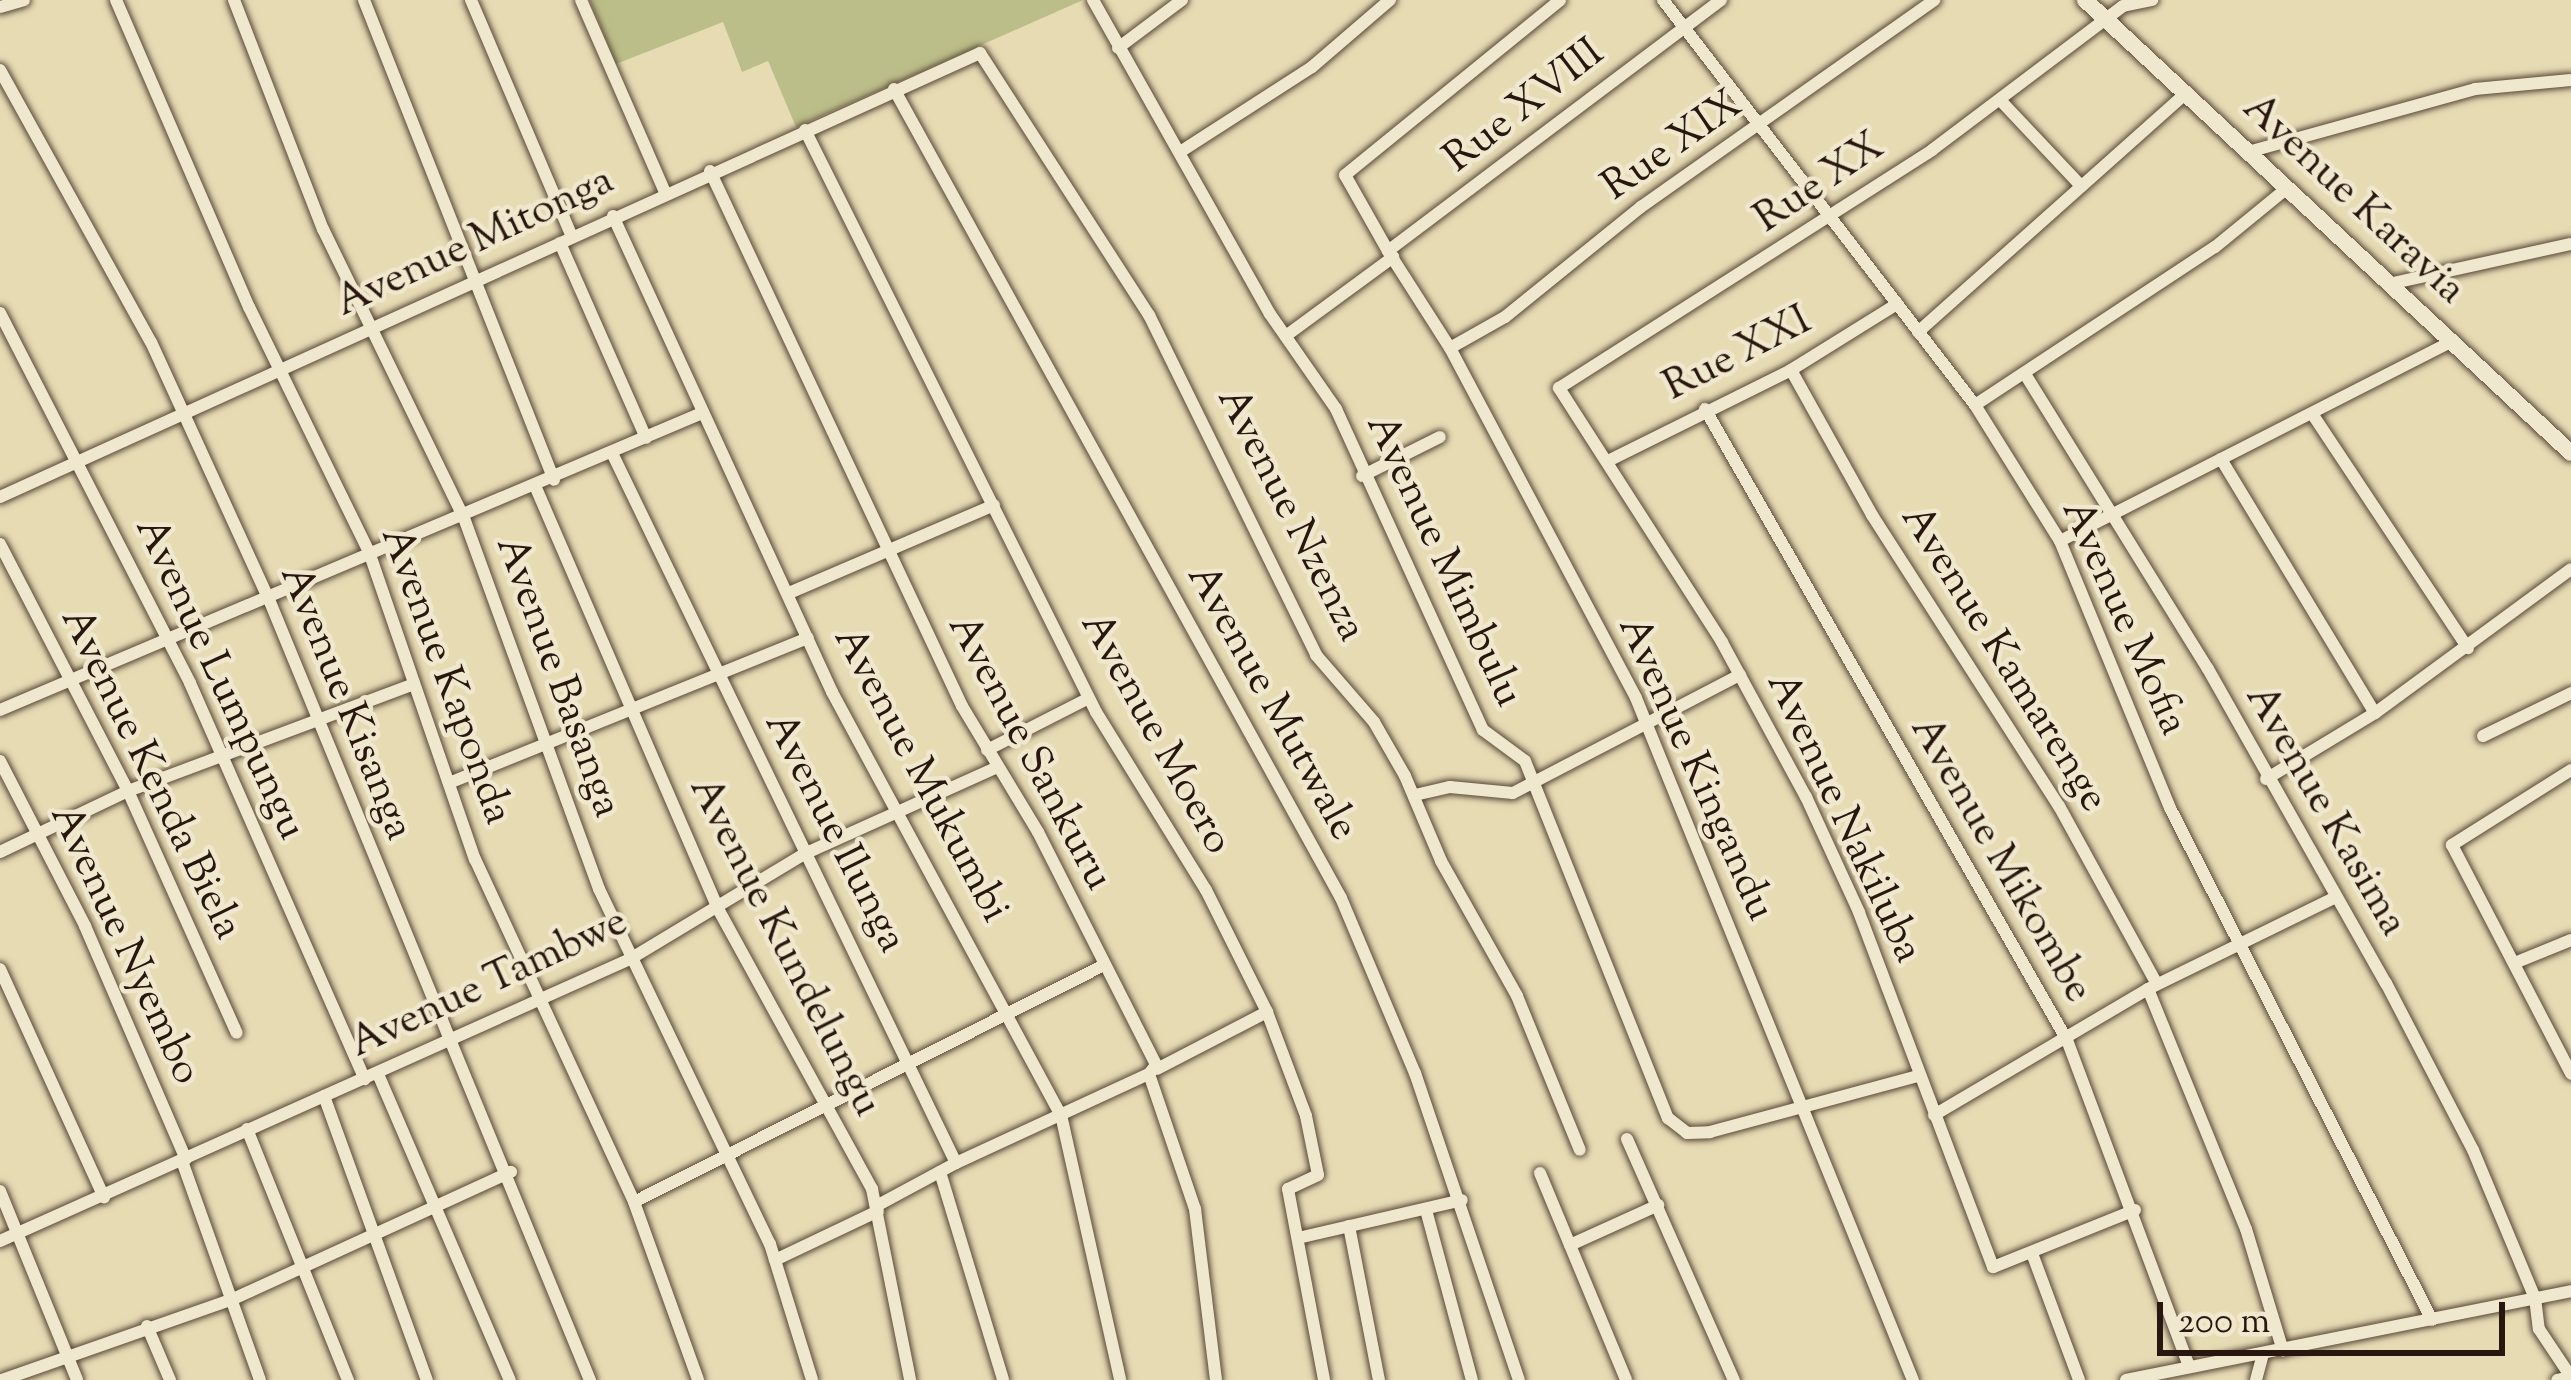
<!DOCTYPE html>
<html>
<head>
<meta charset="utf-8">
<style>
  body { margin:0 }
  #map { position:relative; width:2571px; height:1380px; overflow:hidden; background:#e7dbb4; font-family:"Sorts Mill Goudy",serif }
  div>[style] { position:absolute }
  .green>* { inset:0; background:#bcbe89 }
  .roads { filter:drop-shadow(0 0 3px #584838) drop-shadow(0 0 3px #584838) }
  .street>* { height:12px; margin:-6px; padding:0 6px; transform-origin:6px; border-radius:6px; background:#efe8ce }
  .secondary>* { height:16px; margin:-8px; padding:0 8px; transform-origin:8px; border-radius:8px; background:#efe8ce }
  span { translate:-50% -50%; white-space:nowrap; text-align:center; line-height:1.15; -webkit-text-stroke:9px #efe8ce; paint-order:stroke }
  .street-label { font-size:42px; color:#28170e }
  .scale { position:absolute; left:2157px; top:1302px; width:348px; height:54px; box-sizing:border-box; border:6px solid #28170e; border-top:0; padding-left:15px; font-size:36px; line-height:42px; white-space:nowrap; color:#28170e; -webkit-text-stroke:9px #efe8ce; paint-order:stroke }
</style>
</head>
<body>
<div id="map">
  <div class="green">
    <div style="clip-path:polygon(590px 0,1083px 0,796px 127px,768px 61px,742px 72px,723px 22px,616px 64px)"></div>
  </div>
  <div class="roads">
    <div class="street">
      <div style="left:116px;top:0;width:335px;rotate:66.6deg"></div>
      <div style="left:249px;top:307px;width:273px;rotate:63.9deg"></div>
      <div style="left:369px;top:552px;width:325px;rotate:71deg"></div>
      <div style="left:475px;top:859px;width:378px;rotate:65.1deg"></div>
      <div style="left:634px;top:1202px;width:189px;rotate:70.2deg"></div>
      <div style="left:234px;top:0;width:246px;rotate:68.8deg"></div>
      <div style="left:323px;top:229px;width:322px;rotate:64deg"></div>
      <div style="left:464px;top:518px;width:395px;rotate:70deg"></div>
      <div style="left:599px;top:889px;width:394px;rotate:64.3deg"></div>
      <div style="left:770px;top:1244px;width:142px;rotate:72.8deg"></div>
      <div style="left:364px;top:0;width:516px;rotate:68.4deg"></div>
      <div style="left:471px;top:0;width:258px;rotate:66.9deg"></div>
      <div style="left:581px;top:0;width:207px;rotate:66.4deg"></div>
      <div style="left:1093px;top:0;width:360px;rotate:60.6deg"></div>
      <div style="left:1270px;top:314px;width:116px;rotate:55.2deg"></div>
      <div style="left:1336px;top:409px;width:353px;rotate:65.4deg"></div>
      <div style="left:1483px;top:730px;width:52px;rotate:36.4deg"></div>
      <div style="left:1525px;top:761px;width:385px;rotate:68.2deg"></div>
      <div style="left:1668px;top:1118px;width:24px;rotate:38deg"></div>
      <div style="left:1687px;top:1133px;width:23px;rotate:-2deg"></div>
      <div style="left:1710px;top:1132px;width:215px;rotate:-15.1deg"></div>
      <div style="left:1663px;top:0;width:511px;rotate:52.39deg"></div>
      <div style="left:1975px;top:405px;width:160px;rotate:58deg"></div>
      <div style="left:2060px;top:541px;width:289px;rotate:67.6deg"></div>
      <div style="left:2170px;top:808px;width:575px;rotate:62.9deg"></div>
      <div style="left:1721px;top:0;width:417px;rotate:143deg"></div>
      <div style="left:1388px;top:251px;width:115px;rotate:57.4deg"></div>
      <div style="left:1450px;top:348px;width:396px;rotate:62deg"></div>
      <div style="left:1636px;top:698px;width:736px;rotate:67.9deg"></div>
      <div style="left:0;top:7px;width:25px;rotate:-16deg"></div>
      <div style="left:1118px;top:48px;width:80px;rotate:-36.9deg"></div>
      <div style="left:0;top:70px;width:311px;rotate:61deg"></div>
      <div style="left:151px;top:342px;width:281px;rotate:65.4deg"></div>
      <div style="left:268px;top:597px;width:847px;rotate:67.65deg"></div>
      <div style="left:894px;top:89px;width:924px;rotate:61.08deg"></div>
      <div style="left:1341px;top:898px;width:190px;rotate:67.1deg"></div>
      <div style="left:1415px;top:1073px;width:324px;rotate:71.3deg"></div>
      <div style="left:2001px;top:101px;width:117px;rotate:46.7deg"></div>
      <div style="left:805px;top:130px;width:651px;rotate:63.43deg"></div>
      <div style="left:1096px;top:712px;width:209px;rotate:58.3deg"></div>
      <div style="left:1206px;top:890px;width:136px;rotate:63.4deg"></div>
      <div style="left:1267px;top:1012px;width:111px;rotate:69.4deg"></div>
      <div style="left:1306px;top:1116px;width:60px;rotate:78.5deg"></div>
      <div style="left:1318px;top:1175px;width:33px;rotate:155deg"></div>
      <div style="left:1288px;top:1189px;width:194px;rotate:79.3deg"></div>
      <div style="left:1180px;top:152px;width:157px;rotate:-32.8deg"></div>
      <div style="left:1312px;top:67px;width:103px;rotate:-40.7deg"></div>
      <div style="left:2248px;top:152px;width:236px;rotate:-15.5deg"></div>
      <div style="left:2475px;top:89px;width:96px;rotate:-5.4deg"></div>
      <div style="left:710px;top:171px;width:591px;rotate:64.78deg"></div>
      <div style="left:962px;top:706px;width:147px;rotate:58.9deg"></div>
      <div style="left:1038px;top:832px;width:261px;rotate:63.1deg"></div>
      <div style="left:1156px;top:1065px;width:11px;rotate:128deg"></div>
      <div style="left:1149px;top:1074px;width:143px;rotate:71.2deg"></div>
      <div style="left:1195px;top:1209px;width:172px;rotate:83deg"></div>
      <div style="left:613px;top:216px;width:524px;rotate:65.29deg"></div>
      <div style="left:832px;top:692px;width:481px;rotate:61.6deg"></div>
      <div style="left:1061px;top:1115px;width:271px;rotate:77.4deg"></div>
      <div style="left:560px;top:243px;width:213px;rotate:66.2deg"></div>
      <div style="left:1388px;top:251px;width:87px;rotate:-119.5deg"></div>
      <div style="left:1345px;top:175px;width:277px;rotate:-39.1deg"></div>
      <div style="left:2393px;top:283px;width:182px;rotate:-12.4deg"></div>
      <div style="left:0;top:313px;width:416px;rotate:62.8deg"></div>
      <div style="left:190px;top:683px;width:433px;rotate:66.2deg"></div>
      <div style="left:1918px;top:332px;width:358px;rotate:-41.7deg"></div>
      <div style="left:1287px;top:335px;width:132px;rotate:-36.3deg"></div>
      <div style="left:1450px;top:348px;width:63px;rotate:-29.4deg"></div>
      <div style="left:1505px;top:317px;width:175px;rotate:-39deg"></div>
      <div style="left:1641px;top:207px;width:359px;rotate:-35.2deg"></div>
      <div style="left:1791px;top:370px;width:166px;rotate:60.8deg"></div>
      <div style="left:1872px;top:515px;width:346px;rotate:57.3deg"></div>
      <div style="left:2059px;top:806px;width:203px;rotate:61.2deg"></div>
      <div style="left:2025px;top:374px;width:347px;rotate:58.2deg"></div>
      <div style="left:2208px;top:669px;width:361px;rotate:60.5deg"></div>
      <div style="left:2386px;top:983px;width:188px;rotate:62.5deg"></div>
      <div style="left:2473px;top:1150px;width:160px;rotate:67.3deg"></div>
      <div style="left:2535px;top:1298px;width:31px;rotate:83deg"></div>
      <div style="left:2539px;top:1329px;width:58px;rotate:56.3deg"></div>
      <div style="left:2571px;top:1377px;width:14px;rotate:168deg"></div>
      <div style="left:1975px;top:405px;width:287px;rotate:-33.4deg"></div>
      <div style="left:2215px;top:247px;width:93px;rotate:-39.3deg"></div>
      <div style="left:1705px;top:409px;width:727px;rotate:60.16deg"></div>
      <div style="left:2067px;top:1040px;width:349px;rotate:69.5deg"></div>
      <div style="left:2313px;top:415px;width:280px;rotate:56.4deg"></div>
      <div style="left:612px;top:453px;width:789px;rotate:64.15deg"></div>
      <div style="left:956px;top:1163px;width:89px;rotate:151.7deg"></div>
      <div style="left:2221px;top:459px;width:297px;rotate:58.8deg"></div>
      <div style="left:1608px;top:461px;width:204px;rotate:-26.4deg"></div>
      <div style="left:1791px;top:370px;width:125px;rotate:-31.9deg"></div>
      <div style="left:1362px;top:476px;width:87px;rotate:-26.6deg"></div>
      <div style="left:536px;top:488px;width:456px;rotate:66.6deg"></div>
      <div style="left:717px;top:907px;width:322px;rotate:61.2deg"></div>
      <div style="left:872px;top:1189px;width:195px;rotate:78.7deg"></div>
      <div style="left:0;top:497px;width:1076px;rotate:-24.37deg"></div>
      <div style="left:980px;top:53px;width:312px;rotate:57.2deg"></div>
      <div style="left:1149px;top:315px;width:379px;rotate:63.8deg"></div>
      <div style="left:1316px;top:655px;width:89px;rotate:49.1deg"></div>
      <div style="left:1374px;top:722px;width:62px;rotate:60.1deg"></div>
      <div style="left:1405px;top:776px;width:92px;rotate:67deg"></div>
      <div style="left:1441px;top:861px;width:155px;rotate:60.6deg"></div>
      <div style="left:1517px;top:996px;width:166px;rotate:67.8deg"></div>
      <div style="left:2060px;top:541px;width:440px;rotate:-27deg"></div>
      <div style="left:0;top:544px;width:278px;rotate:62.6deg"></div>
      <div style="left:128px;top:791px;width:265px;rotate:65.8deg"></div>
      <div style="left:789px;top:593px;width:223px;rotate:-23.2deg"></div>
      <div style="left:0;top:710px;width:762px;rotate:-22.93deg"></div>
      <div style="left:2483px;top:736px;width:98px;rotate:-26deg"></div>
      <div style="left:987px;top:750px;width:114px;rotate:-27deg"></div>
      <div style="left:0;top:761px;width:186px;rotate:62.7deg"></div>
      <div style="left:85px;top:926px;width:254px;rotate:66.6deg"></div>
      <div style="left:2571px;top:770px;width:141px;rotate:147.8deg"></div>
      <div style="left:2452px;top:845px;width:258px;rotate:62.5deg"></div>
      <div style="left:2266px;top:779px;width:127px;rotate:-31.2deg"></div>
      <div style="left:2375px;top:713px;width:243px;rotate:-36.3deg"></div>
      <div style="left:449px;top:783px;width:387px;rotate:-22deg"></div>
      <div style="left:1415px;top:795px;width:36px;rotate:-13deg"></div>
      <div style="left:1450px;top:787px;width:63px;rotate:5.4deg"></div>
      <div style="left:1513px;top:793px;width:256px;rotate:-27.5deg"></div>
      <div style="left:0;top:852px;width:142px;rotate:-25.5deg"></div>
      <div style="left:128px;top:791px;width:302px;rotate:-20.5deg"></div>
      <div style="left:2517px;top:962px;width:58px;rotate:-22.2deg"></div>
      <div style="left:0;top:969px;width:251px;rotate:65.5deg"></div>
      <div style="left:2148px;top:989px;width:259px;rotate:67.8deg"></div>
      <div style="left:2246px;top:1229px;width:127px;rotate:73.1deg"></div>
      <div style="left:1157px;top:1069px;width:124px;rotate:-27.4deg"></div>
      <div style="left:378px;top:1074px;width:333px;rotate:66.7deg"></div>
      <div style="left:324px;top:1096px;width:302px;rotate:70.1deg"></div>
      <div style="left:1934px;top:1115px;width:248px;rotate:-30.5deg"></div>
      <div style="left:2148px;top:989px;width:207px;rotate:-26.1deg"></div>
      <div style="left:247px;top:1129px;width:271px;rotate:68.1deg"></div>
      <div style="left:1627px;top:1139px;width:264px;rotate:66.1deg"></div>
      <div style="left:182px;top:1161px;width:232px;rotate:70.4deg"></div>
      <div style="left:956px;top:1163px;width:213px;rotate:-24.8deg"></div>
      <div style="left:940px;top:1172px;width:217px;rotate:73.1deg"></div>
      <div style="left:1540px;top:1173px;width:224px;rotate:67.4deg"></div>
      <div style="left:0;top:1191px;width:204px;rotate:67.8deg"></div>
      <div style="left:634px;top:1202px;width:522px;rotate:-26.76deg"></div>
      <div style="left:1426px;top:1210px;width:176px;rotate:74.9deg"></div>
      <div style="left:2135px;top:1210px;width:153px;rotate:158.1deg"></div>
      <div style="left:1993px;top:1267px;width:379px;rotate:-110.7deg"></div>
      <div style="left:1859px;top:912px;width:127px;rotate:-114.7deg"></div>
      <div style="left:1806px;top:797px;width:176px;rotate:-118.5deg"></div>
      <div style="left:1722px;top:642px;width:302px;rotate:-122.7deg"></div>
      <div style="left:1559px;top:388px;width:442px;rotate:-32.5deg"></div>
      <div style="left:1932px;top:150px;width:239px;rotate:-37deg"></div>
      <div style="left:2123px;top:6px;width:30px;rotate:-12deg"></div>
      <div style="left:1349px;top:1226px;width:157px;rotate:79deg"></div>
      <div style="left:1298px;top:1238px;width:168px;rotate:-13deg"></div>
      <div style="left:0;top:1241px;width:690px;rotate:-24.11deg"></div>
      <div style="left:630px;top:959px;width:203px;rotate:-31.1deg"></div>
      <div style="left:804px;top:854px;width:209px;rotate:-24.2deg"></div>
      <div style="left:1570px;top:1245px;width:97px;rotate:-24.4deg"></div>
      <div style="left:2033px;top:1256px;width:132px;rotate:69.6deg"></div>
      <div style="left:775px;top:1260px;width:114px;rotate:-25.4deg"></div>
      <div style="left:147px;top:1326px;width:59px;rotate:66.9deg"></div>
      <div style="left:2px;top:1380px;width:243px;rotate:-19.3deg"></div>
      <div style="left:231px;top:1300px;width:308px;rotate:-24.6deg"></div>
      <div style="left:2126px;top:1380px;width:454px;rotate:-11.3deg"></div>
      <div style="left:2256px;top:1380px;width:28px;rotate:-75deg"></div>
    </div>
    <div class="secondary">
      <div style="left:2085px;top:0;width:664px;rotate:42.99deg"></div>
    </div>
  </div>
  <div class="street-label">
    <span style="left:1525px;top:107px;rotate:-38deg">Rue XVIII</span>
    <span style="left:1673px;top:147px;rotate:-35deg">Rue XIX</span>
    <span style="left:1820px;top:184px;rotate:-34deg">Rue XX</span>
    <span style="left:2353px;top:200px;rotate:43deg">Avenue Karavia</span>
    <span style="left:475px;top:243px;rotate:-25deg">Avenue Mitonga</span>
    <span style="left:1738px;top:355px;rotate:-27deg">Rue XXI</span>
    <span style="left:1290px;top:515px;rotate:63deg">Avenue Nzenza</span>
    <span style="left:1443px;top:561px;rotate:65deg">Avenue Mimbulu</span>
    <span style="left:2123px;top:618px;rotate:66deg">Avenue Mofia</span>
    <span style="left:2003px;top:659px;rotate:58deg">Avenue Kamarenge</span>
    <span style="left:445px;top:676px;rotate:70deg">Avenue Kaponda</span>
    <span style="left:557px;top:677px;rotate:70deg">Avenue Basanga</span>
    <span style="left:219px;top:679px;rotate:65deg">Avenue Lumpungu</span>
    <span style="left:345px;top:703px;rotate:68deg">Avenue Kisanga</span>
    <span style="left:1271px;top:703px;rotate:61deg">Avenue Mutwale</span>
    <span style="left:1155px;top:734px;rotate:61deg">Avenue Moero</span>
    <span style="left:1029px;top:753px;rotate:62deg">Avenue Sankuru</span>
    <span style="left:1695px;top:769px;rotate:66deg">Avenue Kingandu</span>
    <span style="left:150px;top:774px;rotate:64deg">Avenue Kenda Biela</span>
    <span style="left:920px;top:775px;rotate:62deg">Avenue Mukumbi</span>
    <span style="left:2325px;top:811px;rotate:60deg">Avenue Kasima</span>
    <span style="left:1843px;top:818px;rotate:65deg">Avenue Nakiluba</span>
    <span style="left:834px;top:833px;rotate:63deg">Avenue Ilunga</span>
    <span style="left:2000px;top:860px;rotate:60deg">Avenue Mikombe</span>
    <span style="left:124px;top:945px;rotate:65deg">Avenue Nyembo</span>
    <span style="left:784px;top:947px;rotate:63deg">Avenue Kundelungu</span>
    <span style="left:489px;top:984px;rotate:-25deg">Avenue Tambwe</span>
  </div>
  <div class="scale">200 m</div>
</div>
</body>
</html>
